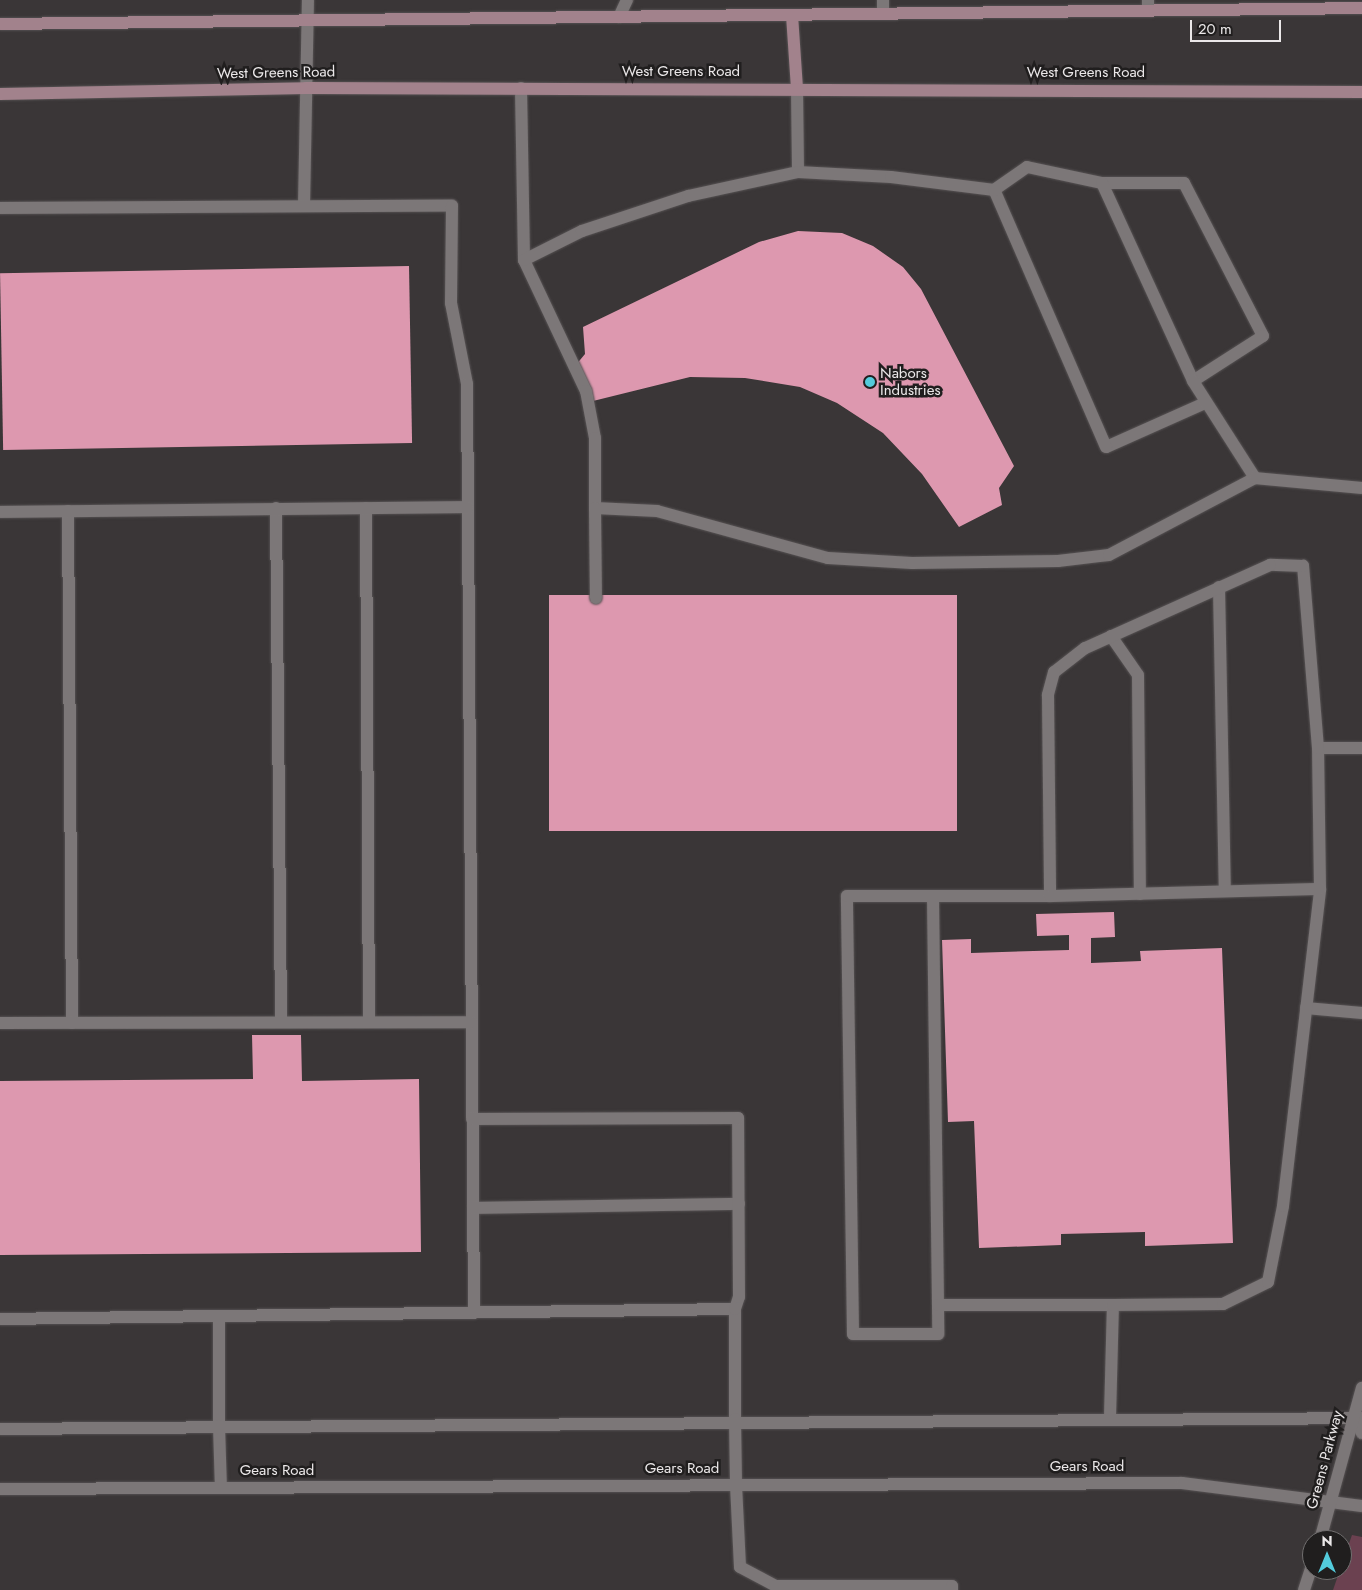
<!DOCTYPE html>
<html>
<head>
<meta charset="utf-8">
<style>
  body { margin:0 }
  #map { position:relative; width:1362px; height:1590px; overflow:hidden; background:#3a3637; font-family:Jost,sans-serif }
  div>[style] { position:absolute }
  .green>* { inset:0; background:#6b4150 }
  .building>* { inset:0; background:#dd98af; transform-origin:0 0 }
  .roads { filter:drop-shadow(0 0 1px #565253) drop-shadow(0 0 1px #565253) }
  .service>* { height:12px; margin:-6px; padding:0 6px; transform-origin:6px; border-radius:6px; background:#7c7778 }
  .tertiary>* { height:12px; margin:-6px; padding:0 6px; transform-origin:6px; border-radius:6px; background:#7c7778 }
  .secondary>* { height:12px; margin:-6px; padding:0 6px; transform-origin:6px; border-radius:6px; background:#a2828c }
  .dots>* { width:14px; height:14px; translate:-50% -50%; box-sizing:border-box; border:2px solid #201e1e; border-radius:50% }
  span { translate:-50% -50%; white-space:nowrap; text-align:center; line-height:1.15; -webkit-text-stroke:5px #201e1e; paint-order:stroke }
  .street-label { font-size:15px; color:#ebe8e9 }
  .poi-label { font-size:15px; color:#ebe8e9 }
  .left { translate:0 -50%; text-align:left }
  .north { position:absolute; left:1302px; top:1530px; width:50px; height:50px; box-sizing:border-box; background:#201e1e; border:1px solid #716f6f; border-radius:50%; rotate:0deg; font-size:14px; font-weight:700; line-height:20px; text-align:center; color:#ebe8e9 }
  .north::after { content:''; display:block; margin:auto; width:18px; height:22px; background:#53cbdb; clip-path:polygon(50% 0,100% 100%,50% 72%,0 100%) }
  .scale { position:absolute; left:1190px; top:20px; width:91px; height:22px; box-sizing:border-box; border:2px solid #ebe8e9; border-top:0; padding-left:6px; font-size:15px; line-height:18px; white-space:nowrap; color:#ebe8e9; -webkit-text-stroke:4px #201e1e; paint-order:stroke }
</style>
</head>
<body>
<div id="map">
  <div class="green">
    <div style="clip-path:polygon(1352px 1535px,1362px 1537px,1362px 1590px,1333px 1590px)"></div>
  </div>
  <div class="building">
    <div style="clip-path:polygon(798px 231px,842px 233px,873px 246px,903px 267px,921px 289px,1014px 466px,999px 488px,1002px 505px,959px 527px,922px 474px,883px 433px,837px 403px,800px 387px,745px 378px,690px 377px,593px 401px,575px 366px,585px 354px,583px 327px,759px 242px)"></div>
    <div style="left:409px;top:266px;width:177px;height:409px;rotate:89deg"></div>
    <div style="left:957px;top:595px;width:236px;height:408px;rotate:90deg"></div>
    <div style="clip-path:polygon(1114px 912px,1115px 937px,1091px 938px,1091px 963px,1141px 961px,1140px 951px,1222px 948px,1233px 1243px,1145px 1246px,1145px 1232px,1061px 1234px,1061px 1245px,979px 1248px,974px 1121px,948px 1122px,942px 940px,971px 939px,971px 953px,1069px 950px,1069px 935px,1037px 936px,1036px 914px)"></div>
    <div style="clip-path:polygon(252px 1035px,301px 1035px,302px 1081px,419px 1079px,421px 1252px,0 1255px,0 1081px,253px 1079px)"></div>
  </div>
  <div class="roads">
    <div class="service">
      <div style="left:883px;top:0;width:14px;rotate:90deg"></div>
      <div style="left:1148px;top:0;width:11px;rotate:90deg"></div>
      <div style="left:619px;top:17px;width:19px;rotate:-65deg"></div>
      <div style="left:521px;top:88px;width:172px;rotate:89deg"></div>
      <div style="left:524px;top:260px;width:145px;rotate:64.7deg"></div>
      <div style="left:586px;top:391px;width:48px;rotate:79.2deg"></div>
      <div style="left:595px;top:438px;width:70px;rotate:90deg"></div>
      <div style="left:595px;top:508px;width:62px;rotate:2.8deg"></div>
      <div style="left:657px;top:511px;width:177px;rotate:15.4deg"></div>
      <div style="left:828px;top:558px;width:84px;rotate:3.4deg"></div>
      <div style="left:912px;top:563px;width:146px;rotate:-0.8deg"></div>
      <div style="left:1058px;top:561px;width:51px;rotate:-6.7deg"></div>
      <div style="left:1109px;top:555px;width:165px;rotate:-27.8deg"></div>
      <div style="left:797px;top:88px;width:84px;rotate:89.3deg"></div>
      <div style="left:1102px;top:183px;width:82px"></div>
      <div style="left:1184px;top:183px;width:172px;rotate:62.7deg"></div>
      <div style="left:1263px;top:336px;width:83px;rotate:147.3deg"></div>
      <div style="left:304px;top:206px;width:206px;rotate:-88.9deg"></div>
      <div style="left:0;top:208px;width:452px;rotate:-0.3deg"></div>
      <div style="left:452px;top:206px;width:97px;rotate:90.6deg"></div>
      <div style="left:451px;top:303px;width:83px;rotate:78.8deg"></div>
      <div style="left:467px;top:384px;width:929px;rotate:89.57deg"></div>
      <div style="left:524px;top:260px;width:65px;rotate:-26.6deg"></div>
      <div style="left:582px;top:231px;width:112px;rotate:-18.3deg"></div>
      <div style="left:688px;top:196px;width:113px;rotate:-12.3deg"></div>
      <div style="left:798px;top:172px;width:93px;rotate:3.1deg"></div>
      <div style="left:891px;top:177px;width:104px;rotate:7.2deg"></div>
      <div style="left:1205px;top:403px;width:108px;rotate:156deg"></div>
      <div style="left:1106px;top:447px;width:280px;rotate:-113.5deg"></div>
      <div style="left:994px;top:190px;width:40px;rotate:-34.9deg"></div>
      <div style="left:1027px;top:167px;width:77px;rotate:12deg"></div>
      <div style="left:1102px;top:183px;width:218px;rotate:65.3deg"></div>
      <div style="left:1193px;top:381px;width:115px;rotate:57.4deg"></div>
      <div style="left:1255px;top:478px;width:107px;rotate:5.3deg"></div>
      <div style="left:276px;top:508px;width:514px;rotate:89.44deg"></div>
      <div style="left:366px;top:508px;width:514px;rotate:89.67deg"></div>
      <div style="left:595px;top:508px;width:90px;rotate:89.4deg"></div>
      <div style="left:68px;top:511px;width:512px;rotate:89.55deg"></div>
      <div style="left:0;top:512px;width:468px;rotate:-0.6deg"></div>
      <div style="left:1219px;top:587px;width:304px;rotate:88.9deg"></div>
      <div style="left:1111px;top:636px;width:47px;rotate:55.3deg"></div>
      <div style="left:1138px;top:675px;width:219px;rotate:89.5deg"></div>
      <div style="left:1318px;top:748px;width:44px"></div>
      <div style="left:933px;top:896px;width:438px;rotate:89.3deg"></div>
      <div style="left:938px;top:1334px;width:85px;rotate:180deg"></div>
      <div style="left:853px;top:1334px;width:438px;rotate:-90.8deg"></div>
      <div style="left:847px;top:896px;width:203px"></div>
      <div style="left:1306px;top:1008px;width:56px;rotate:5.1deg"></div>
      <div style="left:0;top:1023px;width:472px;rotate:-0.1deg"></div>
      <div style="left:473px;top:1208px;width:266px;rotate:-0.9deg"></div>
      <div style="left:938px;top:1305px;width:175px"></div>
      <div style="left:735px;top:1309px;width:110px;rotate:90deg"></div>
      <div style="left:219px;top:1316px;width:110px;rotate:90deg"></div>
      <div style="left:0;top:1319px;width:735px;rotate:-0.78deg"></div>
      <div style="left:735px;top:1309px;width:13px;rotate:-72deg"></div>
      <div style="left:739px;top:1297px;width:179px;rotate:-90.3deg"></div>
      <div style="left:738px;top:1118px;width:266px;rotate:179.8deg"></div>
      <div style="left:1110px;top:1417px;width:112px;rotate:-88.5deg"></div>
      <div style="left:1113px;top:1305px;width:110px;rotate:-0.5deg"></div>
      <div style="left:1223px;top:1304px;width:50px;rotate:-26.1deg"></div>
      <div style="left:1268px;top:1282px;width:77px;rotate:-78.8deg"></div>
      <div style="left:1283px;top:1206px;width:319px;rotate:-83.3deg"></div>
      <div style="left:1320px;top:889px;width:141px;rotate:-90.8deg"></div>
      <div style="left:1318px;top:748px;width:183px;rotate:-94.7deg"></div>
      <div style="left:1303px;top:566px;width:33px;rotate:-178deg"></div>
      <div style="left:1270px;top:565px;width:203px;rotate:155.8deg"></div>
      <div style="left:1085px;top:648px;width:39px;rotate:142deg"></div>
      <div style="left:1054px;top:672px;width:24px;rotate:105deg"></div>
      <div style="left:1048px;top:695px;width:201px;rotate:89.4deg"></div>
      <div style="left:1050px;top:896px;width:270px;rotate:-1.5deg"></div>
      <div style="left:736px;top:1485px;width:82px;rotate:87.2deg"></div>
      <div style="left:740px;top:1567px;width:40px;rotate:28deg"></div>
      <div style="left:775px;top:1586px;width:177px"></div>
      <div style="left:952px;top:1586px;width:4px;rotate:90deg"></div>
    </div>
    <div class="tertiary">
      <div style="left:1354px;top:1416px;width:19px;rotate:65deg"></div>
      <div style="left:735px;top:1419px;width:66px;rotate:89.1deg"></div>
      <div style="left:219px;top:1426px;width:62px;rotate:88.2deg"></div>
      <div style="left:0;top:1429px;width:1362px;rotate:-0.46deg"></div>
      <div style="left:0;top:1489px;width:1182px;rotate:-0.29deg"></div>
      <div style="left:1182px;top:1483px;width:181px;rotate:7.3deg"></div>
      <div style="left:1320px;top:1540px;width:158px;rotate:-74.6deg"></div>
      <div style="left:1304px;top:1590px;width:26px;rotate:-72deg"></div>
    </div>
    <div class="secondary">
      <div style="left:792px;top:15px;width:73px;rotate:86.1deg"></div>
      <div style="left:0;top:24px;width:1362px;rotate:-0.67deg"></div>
      <div style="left:0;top:94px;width:306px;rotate:-1.1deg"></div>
      <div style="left:306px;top:88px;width:1056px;rotate:0.22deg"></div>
    </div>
  </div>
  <div class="dots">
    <div style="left:870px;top:382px;background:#53cbdb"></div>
  </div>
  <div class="street-label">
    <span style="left:681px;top:72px">West Greens Road</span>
    <span style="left:276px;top:73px;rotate:-1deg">West Greens Road</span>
    <span style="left:1086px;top:73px">West Greens Road</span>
    <span style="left:1325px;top:1460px;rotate:-75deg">Greens Parkway</span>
    <span style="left:1087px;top:1467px">Gears Road</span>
    <span style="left:682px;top:1469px">Gears Road</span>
    <span style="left:277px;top:1471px">Gears Road</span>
  </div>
  <div class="poi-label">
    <span class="left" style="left:880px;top:382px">Nabors<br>Industries</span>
  </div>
  <div class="north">N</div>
  <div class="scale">20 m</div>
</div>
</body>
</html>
